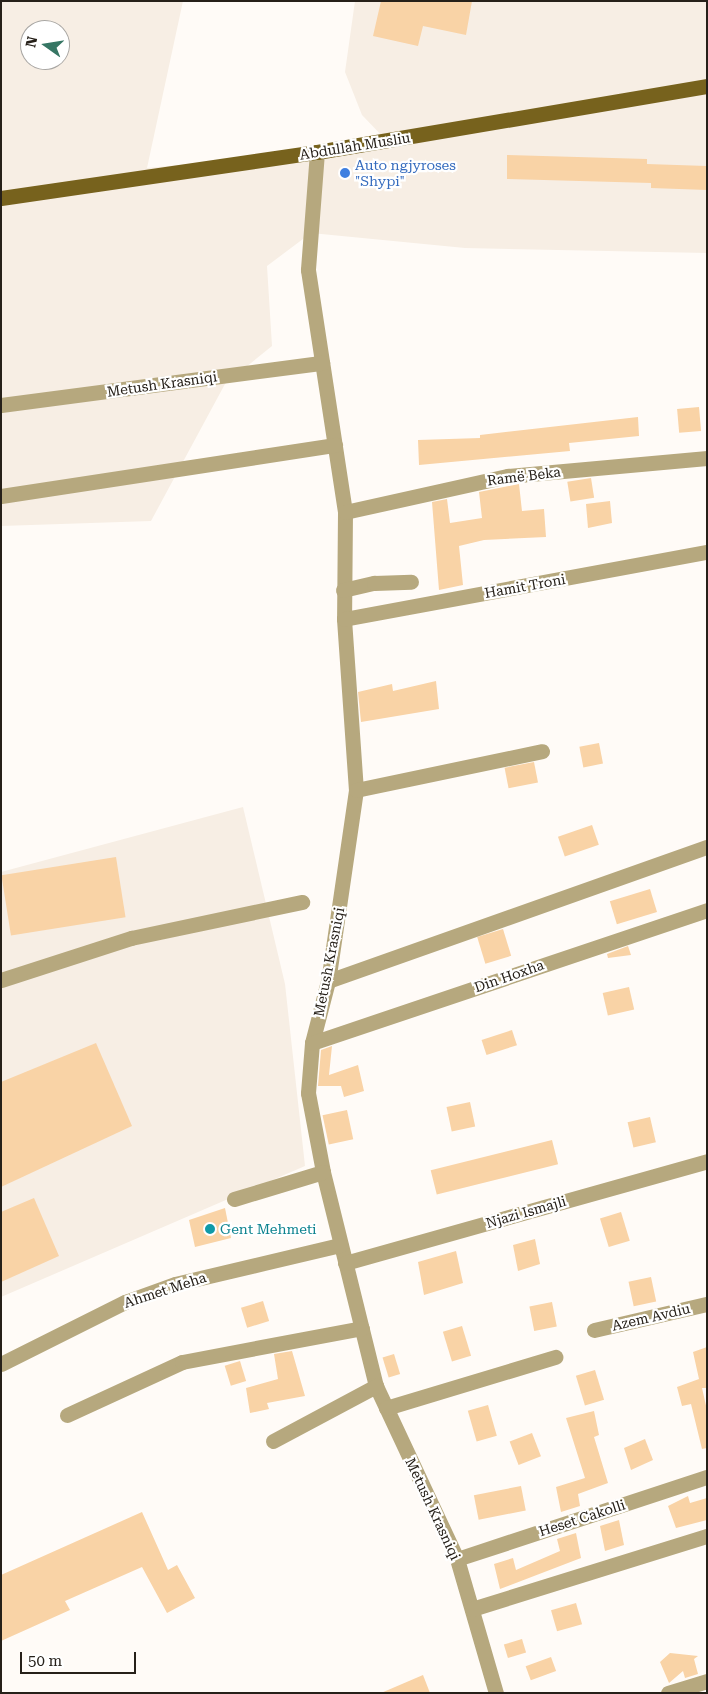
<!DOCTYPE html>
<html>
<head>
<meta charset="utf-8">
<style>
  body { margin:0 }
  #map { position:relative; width:708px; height:1694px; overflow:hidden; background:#fffbf7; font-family:"Roboto Serif",serif }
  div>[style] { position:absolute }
  .built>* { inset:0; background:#f7eee4 }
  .building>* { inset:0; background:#f9d3a6; transform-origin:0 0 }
  .minor>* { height:15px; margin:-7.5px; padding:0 7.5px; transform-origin:7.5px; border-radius:7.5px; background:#b6a87e }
  .major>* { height:15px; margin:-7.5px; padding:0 7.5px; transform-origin:7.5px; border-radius:7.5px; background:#77621d }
  .dots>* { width:14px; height:14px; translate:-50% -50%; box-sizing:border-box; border:2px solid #fff; border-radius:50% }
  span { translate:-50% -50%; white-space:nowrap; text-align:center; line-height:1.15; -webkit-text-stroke:4.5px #fff; paint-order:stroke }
  .street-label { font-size:14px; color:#262019 }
  .shop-label { font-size:14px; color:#366cbe }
  .left { translate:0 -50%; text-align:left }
  .culture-label { font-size:14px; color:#0d838f }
  .frame { position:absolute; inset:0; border:2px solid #262019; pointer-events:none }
  .north { position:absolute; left:20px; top:20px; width:50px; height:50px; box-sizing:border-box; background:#fff; border:1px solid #a8a6a3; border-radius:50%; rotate:283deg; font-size:14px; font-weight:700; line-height:20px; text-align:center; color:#262019 }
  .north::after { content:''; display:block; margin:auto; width:18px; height:22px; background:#367664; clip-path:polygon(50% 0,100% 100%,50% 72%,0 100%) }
  .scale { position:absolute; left:20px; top:1652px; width:116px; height:22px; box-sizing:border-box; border:2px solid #262019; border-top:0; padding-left:6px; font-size:15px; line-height:18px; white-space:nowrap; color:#262019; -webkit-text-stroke:4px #fff; paint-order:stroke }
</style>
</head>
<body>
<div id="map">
  <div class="built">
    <div style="clip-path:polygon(evenodd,1px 1px,183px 1px,147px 168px,317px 152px,386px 140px,362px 115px,345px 72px,355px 1px,707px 1px,707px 253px,465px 248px,311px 233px,267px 266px,272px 346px,225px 384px,151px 521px,1px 526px,1px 1px,30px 30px,60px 30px,60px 60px,30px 60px,30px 30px)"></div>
    <div style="clip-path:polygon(243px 807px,285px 984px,305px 1166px,1px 1297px,1px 872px)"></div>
  </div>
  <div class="building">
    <div style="clip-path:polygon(381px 1px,472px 1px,466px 35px,423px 26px,418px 46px,373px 36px)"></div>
    <div style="clip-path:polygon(507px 155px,647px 159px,647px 164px,707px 166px,707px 190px,651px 188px,651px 183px,507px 179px)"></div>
    <div style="left:699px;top:407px;width:24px;height:22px;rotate:85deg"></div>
    <div style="clip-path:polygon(638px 417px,639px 436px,569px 443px,570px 451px,419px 465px,418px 440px,480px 438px,480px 435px)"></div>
    <div style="left:591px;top:478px;width:20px;height:24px;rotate:81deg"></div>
    <div style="clip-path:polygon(519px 484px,522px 511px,544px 509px,546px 537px,484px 540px,459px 546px,463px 585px,439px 590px,432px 502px,447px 499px,450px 523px,482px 518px,479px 492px)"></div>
    <div style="clip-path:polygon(610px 501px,612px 523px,588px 528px,586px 504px)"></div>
    <div style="clip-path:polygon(436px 681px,439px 709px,361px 722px,358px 692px,392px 684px,393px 691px)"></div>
    <div style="left:599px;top:743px;width:21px;height:20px;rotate:79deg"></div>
    <div style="left:534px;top:762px;width:21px;height:30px;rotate:79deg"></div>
    <div style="left:592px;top:825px;width:21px;height:36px;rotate:71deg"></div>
    <div style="left:116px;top:857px;width:61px;height:116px;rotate:81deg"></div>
    <div style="left:650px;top:889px;width:24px;height:42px;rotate:73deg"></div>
    <div style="left:503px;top:929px;width:28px;height:27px;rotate:73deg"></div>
    <div style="clip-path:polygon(628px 946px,631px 955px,608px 958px,607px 954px)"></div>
    <div style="left:629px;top:987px;width:23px;height:27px;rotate:77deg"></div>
    <div style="left:512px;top:1030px;width:16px;height:32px;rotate:72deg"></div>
    <div style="clip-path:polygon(96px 1043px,132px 1126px,1px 1187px,1px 1082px)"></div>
    <div style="clip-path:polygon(332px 1046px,329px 1075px,358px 1065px,364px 1091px,344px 1097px,341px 1086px,318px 1086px,321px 1050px)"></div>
    <div style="left:470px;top:1102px;width:25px;height:24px;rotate:78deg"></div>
    <div style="left:347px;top:1110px;width:30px;height:25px;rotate:78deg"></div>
    <div style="left:650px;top:1117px;width:26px;height:23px;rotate:77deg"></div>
    <div style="left:552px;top:1140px;width:25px;height:125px;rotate:76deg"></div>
    <div style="clip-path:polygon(34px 1198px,59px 1256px,1px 1282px,1px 1212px)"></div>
    <div style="clip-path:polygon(225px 1208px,231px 1238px,195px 1247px,189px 1220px)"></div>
    <div style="left:621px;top:1212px;width:30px;height:22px;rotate:73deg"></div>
    <div style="clip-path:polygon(535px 1239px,540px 1264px,518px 1271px,513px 1245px)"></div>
    <div style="clip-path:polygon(456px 1251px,463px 1283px,424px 1295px,418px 1262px)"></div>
    <div style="left:651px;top:1277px;width:25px;height:23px;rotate:78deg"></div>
    <div style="left:263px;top:1301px;width:21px;height:23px;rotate:73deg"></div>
    <div style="left:552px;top:1302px;width:25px;height:23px;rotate:79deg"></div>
    <div style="left:462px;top:1326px;width:31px;height:20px;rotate:73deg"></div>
    <div style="clip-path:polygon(707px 1347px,707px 1388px,702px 1388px,707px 1410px,707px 1448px,702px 1449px,691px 1404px,682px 1406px,677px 1387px,699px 1379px,693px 1352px)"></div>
    <div style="clip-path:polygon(292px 1351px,305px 1396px,267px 1403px,269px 1409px,250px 1413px,246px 1388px,278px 1379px,274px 1354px)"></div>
    <div style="left:394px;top:1354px;width:21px;height:12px;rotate:73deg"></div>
    <div style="left:240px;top:1361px;width:21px;height:16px;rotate:73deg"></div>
    <div style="left:595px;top:1370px;width:31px;height:20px;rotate:73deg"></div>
    <div style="left:488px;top:1405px;width:32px;height:21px;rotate:74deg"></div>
    <div style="clip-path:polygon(594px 1411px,599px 1435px,594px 1437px,608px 1483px,578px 1494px,580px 1506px,561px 1512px,556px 1487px,585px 1478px,566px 1418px)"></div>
    <div style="left:532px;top:1433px;width:25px;height:24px;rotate:69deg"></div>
    <div style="clip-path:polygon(645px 1439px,653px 1460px,631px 1470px,624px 1448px)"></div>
    <div style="left:521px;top:1486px;width:25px;height:48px;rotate:79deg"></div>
    <div style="clip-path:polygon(688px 1496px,690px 1503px,707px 1498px,707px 1520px,676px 1528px,668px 1506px)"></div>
    <div style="clip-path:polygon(142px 1512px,168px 1570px,177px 1565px,195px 1598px,167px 1613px,142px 1567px,65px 1601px,70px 1610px,1px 1641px,1px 1575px)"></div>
    <div style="clip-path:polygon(619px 1520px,624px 1545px,605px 1551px,600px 1526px)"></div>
    <div style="clip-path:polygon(576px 1533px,581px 1558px,500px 1589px,494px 1564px,513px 1558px,516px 1570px,560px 1551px,557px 1539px)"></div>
    <div style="left:576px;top:1603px;width:22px;height:26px;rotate:74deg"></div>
    <div style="left:522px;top:1639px;width:14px;height:19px;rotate:73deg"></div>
    <div style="clip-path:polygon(670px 1653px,698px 1656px,694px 1659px,698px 1674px,685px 1678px,683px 1671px,669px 1683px,660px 1662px)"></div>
    <div style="left:551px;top:1657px;width:15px;height:27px;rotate:70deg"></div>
    <div style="clip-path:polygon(423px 1675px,430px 1693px,381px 1693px)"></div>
  </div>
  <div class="minor">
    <div style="left:317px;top:152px;width:118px;rotate:94.4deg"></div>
    <div style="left:308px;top:270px;width:245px;rotate:81.3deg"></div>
    <div style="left:345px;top:512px;width:107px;rotate:90.5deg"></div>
    <div style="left:344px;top:619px;width:171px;rotate:86deg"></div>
    <div style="left:356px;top:790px;width:193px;rotate:98.3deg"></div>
    <div style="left:328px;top:981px;width:64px;rotate:104.5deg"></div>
    <div style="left:312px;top:1043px;width:50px;rotate:94.6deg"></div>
    <div style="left:308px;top:1093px;width:80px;rotate:79.2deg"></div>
    <div style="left:323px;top:1172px;width:220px;rotate:76.1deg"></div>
    <div style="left:376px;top:1386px;width:191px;rotate:64.9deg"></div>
    <div style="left:457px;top:1559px;width:140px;rotate:73.8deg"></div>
    <div style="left:1px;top:405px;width:324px;rotate:-7.5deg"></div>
    <div style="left:1px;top:496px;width:338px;rotate:-8.7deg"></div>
    <div style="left:345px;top:512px;width:167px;rotate:-12.5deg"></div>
    <div style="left:508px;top:476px;width:200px;rotate:-5.2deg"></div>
    <div style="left:343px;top:590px;width:32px;rotate:-13deg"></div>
    <div style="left:374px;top:583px;width:37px;rotate:-2deg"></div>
    <div style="left:344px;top:619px;width:369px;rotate:-10.5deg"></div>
    <div style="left:356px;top:790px;width:190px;rotate:-11.8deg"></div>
    <div style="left:1px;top:980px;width:137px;rotate:-17.9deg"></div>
    <div style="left:131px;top:938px;width:175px;rotate:-11.9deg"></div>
    <div style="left:328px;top:981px;width:402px;rotate:-19.5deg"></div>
    <div style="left:312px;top:1043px;width:417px;rotate:-18.6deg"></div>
    <div style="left:234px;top:1199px;width:93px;rotate:-16.9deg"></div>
    <div style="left:345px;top:1263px;width:376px;rotate:-15.7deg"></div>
    <div style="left:594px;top:1330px;width:116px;rotate:-13deg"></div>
    <div style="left:1px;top:1364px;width:139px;rotate:-26.6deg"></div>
    <div style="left:125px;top:1302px;width:53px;rotate:-19.8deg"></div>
    <div style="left:175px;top:1284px;width:170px;rotate:-13.3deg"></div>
    <div style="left:386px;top:1408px;width:177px;rotate:-16.8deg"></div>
    <div style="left:67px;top:1415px;width:127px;rotate:-24.7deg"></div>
    <div style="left:182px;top:1362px;width:183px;rotate:-10.7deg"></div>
    <div style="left:273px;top:1441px;width:117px;rotate:-28.1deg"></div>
    <div style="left:457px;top:1559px;width:263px;rotate:-18.2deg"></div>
    <div style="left:472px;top:1609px;width:246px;rotate:-17.3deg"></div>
    <div style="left:668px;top:1693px;width:41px;rotate:-17.1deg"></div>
  </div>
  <div class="major">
    <div style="left:1px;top:198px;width:319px;rotate:-8.3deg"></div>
    <div style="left:317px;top:152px;width:396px;rotate:-9.6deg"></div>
  </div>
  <div class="dots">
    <div style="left:345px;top:173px;background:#3f7fe0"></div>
    <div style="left:210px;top:1229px;background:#0f9aa8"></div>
  </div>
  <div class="street-label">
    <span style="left:355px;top:146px;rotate:-9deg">Abdullah Musliu</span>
    <span style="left:162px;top:384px;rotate:-8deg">Metush Krasniqi</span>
    <span style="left:524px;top:476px;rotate:-7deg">Ramë Beka</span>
    <span style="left:525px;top:586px;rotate:-10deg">Hamit Troni</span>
    <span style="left:329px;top:962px;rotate:-79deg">Metush Krasniqi</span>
    <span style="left:509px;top:976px;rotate:-19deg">Din Hoxha</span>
    <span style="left:526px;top:1212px;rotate:-16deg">Njazi Ismajli</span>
    <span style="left:165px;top:1290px;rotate:-18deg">Ahmet Meha</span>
    <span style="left:651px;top:1317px;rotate:-13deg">Azem Avdiu</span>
    <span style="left:433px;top:1509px;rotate:65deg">Metush Krasniqi</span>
    <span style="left:582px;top:1518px;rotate:-18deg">Heset Cakolli</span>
  </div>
  <div class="shop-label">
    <span class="left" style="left:355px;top:173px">Auto ngjyroses<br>"Shypi"</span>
  </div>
  <div class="culture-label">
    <span class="left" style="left:220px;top:1229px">Gent Mehmeti</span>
  </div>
  <div class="frame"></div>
  <div class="north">N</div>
  <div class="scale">50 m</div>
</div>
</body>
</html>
